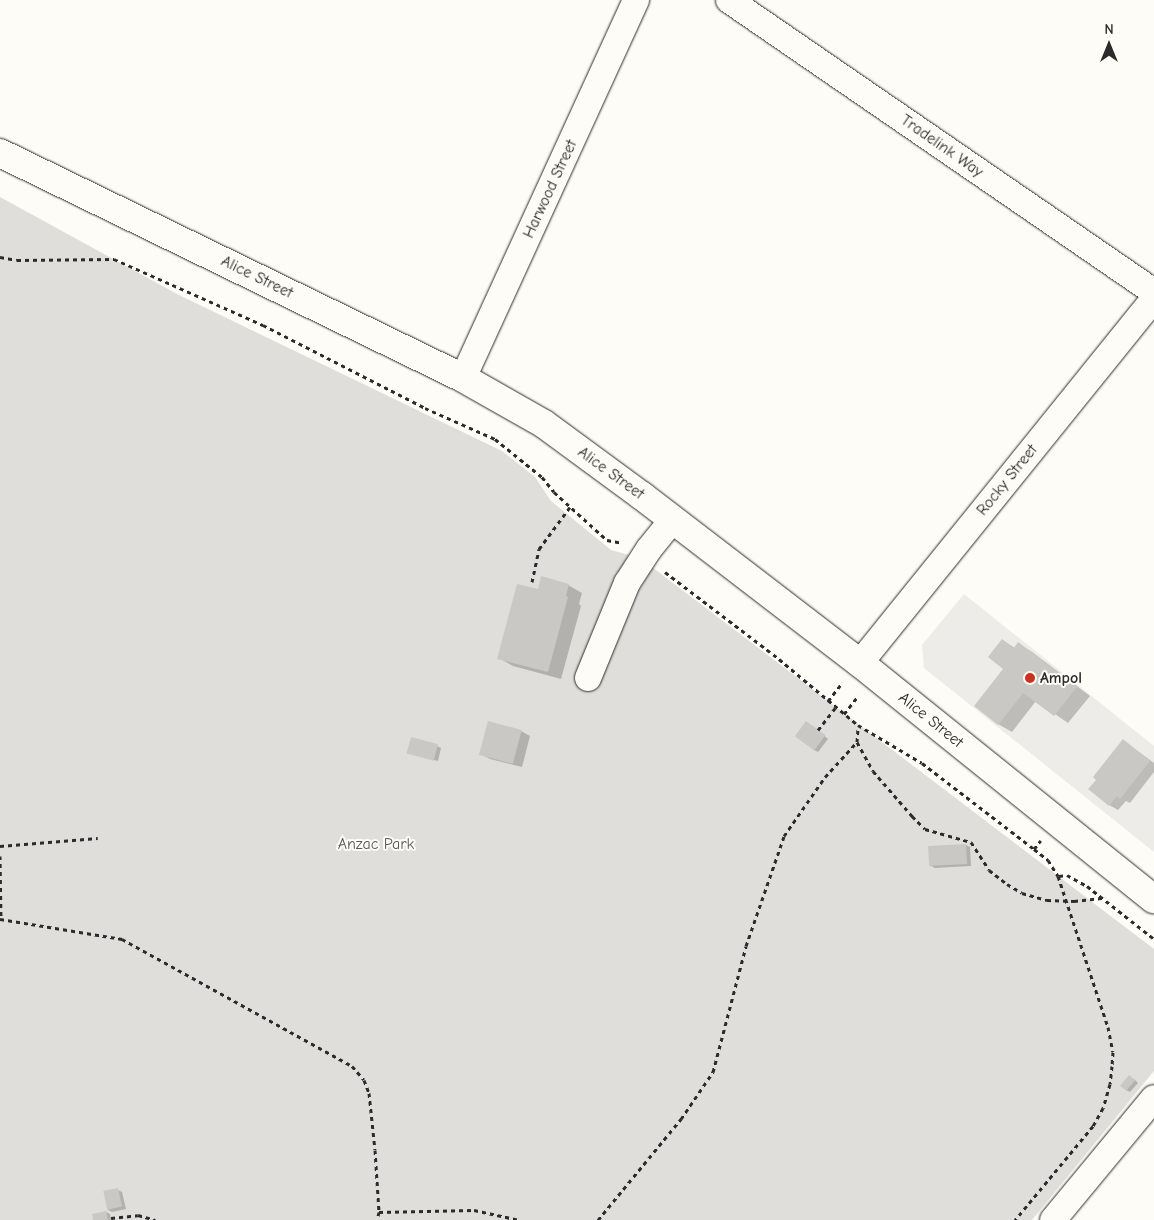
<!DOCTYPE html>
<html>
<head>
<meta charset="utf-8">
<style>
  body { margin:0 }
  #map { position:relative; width:1154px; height:1220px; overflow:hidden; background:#fdfcf7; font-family:"Comic Neue",sans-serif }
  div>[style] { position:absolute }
  .built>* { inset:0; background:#edece8 }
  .green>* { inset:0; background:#dfdeda }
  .shadow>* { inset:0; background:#0003 }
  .building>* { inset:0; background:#c9c8c4; transform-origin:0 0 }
  .path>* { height:3px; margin-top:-1.5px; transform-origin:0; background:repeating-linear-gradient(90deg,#2b2b2b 0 4px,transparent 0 8px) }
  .roads { filter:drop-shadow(0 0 1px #2b2b2b) drop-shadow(0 0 1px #2b2b2b) }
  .minor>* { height:26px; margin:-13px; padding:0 13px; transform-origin:13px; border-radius:13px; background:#fdfcf7 }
  .major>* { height:28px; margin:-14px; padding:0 14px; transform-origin:14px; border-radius:14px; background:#fdfcf7 }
  .dots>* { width:14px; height:14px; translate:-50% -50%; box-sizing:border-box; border:2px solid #fdfcf7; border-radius:50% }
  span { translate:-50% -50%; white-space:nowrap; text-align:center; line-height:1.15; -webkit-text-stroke:4px #fdfcf7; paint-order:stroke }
  .street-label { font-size:16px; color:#2b2b2b }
  .poi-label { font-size:16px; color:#2b2b2b; font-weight:700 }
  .left { translate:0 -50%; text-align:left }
  .park-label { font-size:16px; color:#585857 }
  .north { position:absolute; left:1084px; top:20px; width:50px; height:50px; -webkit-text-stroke:4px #fdfcf7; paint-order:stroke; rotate:0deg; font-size:14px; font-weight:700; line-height:20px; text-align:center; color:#2b2b2b }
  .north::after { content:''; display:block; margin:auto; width:18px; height:22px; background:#2b2b2b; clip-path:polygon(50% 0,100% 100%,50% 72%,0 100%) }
</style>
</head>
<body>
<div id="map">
  <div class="built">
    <div style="clip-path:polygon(964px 594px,1154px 746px,1154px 852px,924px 668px,922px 645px)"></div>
  </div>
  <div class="green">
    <div style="clip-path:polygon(0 197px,177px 294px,502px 451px,535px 477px,551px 501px,611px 550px,640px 558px,1154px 949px,1154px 1071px,1032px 1220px,0 1220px)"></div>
  </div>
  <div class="shadow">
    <div style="clip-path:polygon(568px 585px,582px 593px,579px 604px,581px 606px,561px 679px,513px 666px,499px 658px,538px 591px)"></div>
    <div style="clip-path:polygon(1002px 640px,1015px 648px,1019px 644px,1032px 652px,1090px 696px,1068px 723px,1036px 701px,1012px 732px,998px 724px,1005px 669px)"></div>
    <div style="clip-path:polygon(811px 725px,828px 739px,818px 752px,814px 750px)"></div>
    <div style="clip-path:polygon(521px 731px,530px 736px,522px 767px,490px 759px,481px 754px)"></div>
    <div style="clip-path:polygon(1124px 741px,1154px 763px,1154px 772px,1130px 803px,1126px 801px,1118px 810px,1109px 805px)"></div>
    <div style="clip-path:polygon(437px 746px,441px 748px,438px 761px,412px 754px)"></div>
    <div style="clip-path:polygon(966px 845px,970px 847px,971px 866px,935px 868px,931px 866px)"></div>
    <div style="clip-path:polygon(1134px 1079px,1138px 1083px,1130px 1092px,1126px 1090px)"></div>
    <div style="clip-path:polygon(118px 1190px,122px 1192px,126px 1209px,112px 1212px,108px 1210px)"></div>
    <div style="clip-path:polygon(106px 1212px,110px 1214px,111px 1220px,94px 1220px)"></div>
  </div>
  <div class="building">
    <div style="clip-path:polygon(541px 576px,569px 584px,566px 596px,568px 597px,548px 672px,497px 659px,517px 584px,538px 589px)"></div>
    <div style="clip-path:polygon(1002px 639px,1014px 648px,1018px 642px,1077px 687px,1054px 716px,1023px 693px,998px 725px,974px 706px,1003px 669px,988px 657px)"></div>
    <div style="left:488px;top:721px;width:35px;height:35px;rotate:15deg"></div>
    <div style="left:806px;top:721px;width:24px;height:19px;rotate:36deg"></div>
    <div style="left:411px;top:737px;width:28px;height:17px;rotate:15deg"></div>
    <div style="clip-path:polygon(1123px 739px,1150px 761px,1120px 799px,1117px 796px,1109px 806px,1088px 789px,1096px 780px,1093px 777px)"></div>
    <div style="left:966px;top:844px;width:20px;height:38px;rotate:87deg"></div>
    <div style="left:1129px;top:1075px;width:8px;height:14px;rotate:40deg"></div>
    <div style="left:118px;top:1188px;width:19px;height:15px;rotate:78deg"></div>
    <div style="clip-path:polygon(106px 1211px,108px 1220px,93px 1220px,92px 1214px)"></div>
  </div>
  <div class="path">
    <div style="left:0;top:257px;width:17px;rotate:10deg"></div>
    <div style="left:17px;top:260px;width:97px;rotate:-0.6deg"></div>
    <div style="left:114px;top:259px;width:163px;rotate:23.9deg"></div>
    <div style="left:263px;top:325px;width:182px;rotate:27.1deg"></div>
    <div style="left:425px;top:408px;width:77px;rotate:23.9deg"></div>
    <div style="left:495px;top:439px;width:60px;rotate:39deg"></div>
    <div style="left:542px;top:477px;width:19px;rotate:51deg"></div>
    <div style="left:554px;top:492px;width:72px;rotate:42.2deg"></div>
    <div style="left:607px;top:540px;width:16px;rotate:11deg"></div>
    <div style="left:665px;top:572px;width:143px;rotate:37.3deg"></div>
    <div style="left:779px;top:659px;width:103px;rotate:39.9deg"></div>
    <div style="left:858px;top:725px;width:74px;rotate:30.7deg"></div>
    <div style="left:922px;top:763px;width:141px;rotate:37.5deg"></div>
    <div style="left:1034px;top:849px;width:18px;rotate:38deg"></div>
    <div style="left:1048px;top:860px;width:19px;rotate:58deg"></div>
    <div style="left:1058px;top:876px;width:159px;rotate:71.7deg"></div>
    <div style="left:1108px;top:1027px;width:25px;rotate:79deg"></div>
    <div style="left:1113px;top:1052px;width:14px;rotate:94deg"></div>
    <div style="left:1112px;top:1066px;width:18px;rotate:96deg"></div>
    <div style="left:1110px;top:1084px;width:25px;rotate:106deg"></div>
    <div style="left:1103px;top:1108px;width:21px;rotate:119deg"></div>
    <div style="left:1093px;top:1126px;width:122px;rotate:129.7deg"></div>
    <div style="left:532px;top:582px;width:34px;rotate:-78deg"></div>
    <div style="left:539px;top:549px;width:52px;rotate:-53.6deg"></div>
    <div style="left:828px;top:701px;width:24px;rotate:-52deg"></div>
    <div style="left:844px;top:714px;width:24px;rotate:-52deg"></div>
    <div style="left:818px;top:730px;width:29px;rotate:-52deg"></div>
    <div style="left:857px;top:742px;width:33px;rotate:61deg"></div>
    <div style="left:873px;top:771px;width:60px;rotate:49.1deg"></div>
    <div style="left:912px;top:816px;width:18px;rotate:45deg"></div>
    <div style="left:925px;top:829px;width:48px;rotate:15.8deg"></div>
    <div style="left:971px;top:842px;width:33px;rotate:57deg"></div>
    <div style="left:989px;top:870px;width:23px;rotate:38deg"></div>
    <div style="left:1007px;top:884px;width:17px;rotate:31deg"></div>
    <div style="left:1022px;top:893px;width:26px;rotate:16deg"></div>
    <div style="left:1047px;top:900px;width:27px;rotate:2deg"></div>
    <div style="left:1074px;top:901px;width:28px;rotate:-6deg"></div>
    <div style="left:0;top:846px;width:98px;rotate:-4.7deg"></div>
    <div style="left:1034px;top:849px;width:11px;rotate:-52deg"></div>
    <div style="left:0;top:856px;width:63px;rotate:89.1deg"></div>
    <div style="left:1059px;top:876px;width:8px;rotate:-7deg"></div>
    <div style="left:1067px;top:875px;width:23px;rotate:29deg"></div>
    <div style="left:1087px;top:886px;width:85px;rotate:38.3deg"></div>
    <div style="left:0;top:919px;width:124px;rotate:9.3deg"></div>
    <div style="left:122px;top:939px;width:263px;rotate:28.9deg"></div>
    <div style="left:352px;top:1066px;width:18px;rotate:49deg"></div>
    <div style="left:364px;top:1080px;width:14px;rotate:69deg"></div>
    <div style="left:369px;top:1093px;width:57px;rotate:84deg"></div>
    <div style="left:375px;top:1150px;width:62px;rotate:86.3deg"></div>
    <div style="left:379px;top:1212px;width:8px;rotate:104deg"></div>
    <div style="left:379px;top:1212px;width:95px;rotate:-1.2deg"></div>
    <div style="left:474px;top:1210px;width:47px;rotate:12.3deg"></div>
    <div style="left:111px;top:1218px;width:27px;rotate:-6deg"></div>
    <div style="left:138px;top:1215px;width:18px;rotate:16deg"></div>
    <div style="left:598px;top:1220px;width:131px;rotate:-50.6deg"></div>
    <div style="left:681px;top:1119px;width:57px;rotate:-55.8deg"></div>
    <div style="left:713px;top:1072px;width:130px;rotate:-75.3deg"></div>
    <div style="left:746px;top:946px;width:116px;rotate:-70.9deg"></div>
    <div style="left:784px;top:836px;width:72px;rotate:-55.2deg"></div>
    <div style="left:825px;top:777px;width:47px;rotate:-47.6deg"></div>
    <div style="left:857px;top:742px;width:16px;rotate:-86deg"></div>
  </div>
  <div class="roads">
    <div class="minor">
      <div style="left:729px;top:0;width:516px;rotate:34.49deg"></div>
      <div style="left:463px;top:378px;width:416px;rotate:-65.4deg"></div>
      <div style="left:860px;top:663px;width:469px;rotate:-51.1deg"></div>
      <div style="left:588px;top:678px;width:103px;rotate:-67.7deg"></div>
      <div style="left:627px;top:583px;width:40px;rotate:-57.1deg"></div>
      <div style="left:649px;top:549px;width:38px;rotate:-51deg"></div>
      <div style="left:1053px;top:1220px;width:158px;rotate:-50.4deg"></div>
    </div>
    <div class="major">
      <div style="left:0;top:153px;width:515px;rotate:25.92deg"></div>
      <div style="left:463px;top:378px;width:93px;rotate:29.6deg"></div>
      <div style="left:544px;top:424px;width:122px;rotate:36.3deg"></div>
      <div style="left:642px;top:496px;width:275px;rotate:37.5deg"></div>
      <div style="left:860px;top:663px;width:377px;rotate:38.8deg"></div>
    </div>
  </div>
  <div class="dots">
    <div style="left:1030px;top:678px;background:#c8321e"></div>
  </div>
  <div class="street-label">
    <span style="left:942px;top:146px;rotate:35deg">Tradelink Way</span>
    <span style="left:550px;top:189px;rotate:-65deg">Harwood Street</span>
    <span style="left:257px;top:277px;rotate:26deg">Alice Street</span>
    <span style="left:611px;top:473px;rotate:36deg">Alice Street</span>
    <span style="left:1007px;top:480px;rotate:-51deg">Rocky Street</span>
    <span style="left:931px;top:720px;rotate:39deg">Alice Street</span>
  </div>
  <div class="poi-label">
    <span class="left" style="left:1040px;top:678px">Ampol</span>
  </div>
  <div class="park-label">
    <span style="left:376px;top:844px">Anzac Park</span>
  </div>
  <div class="north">N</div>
</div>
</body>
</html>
